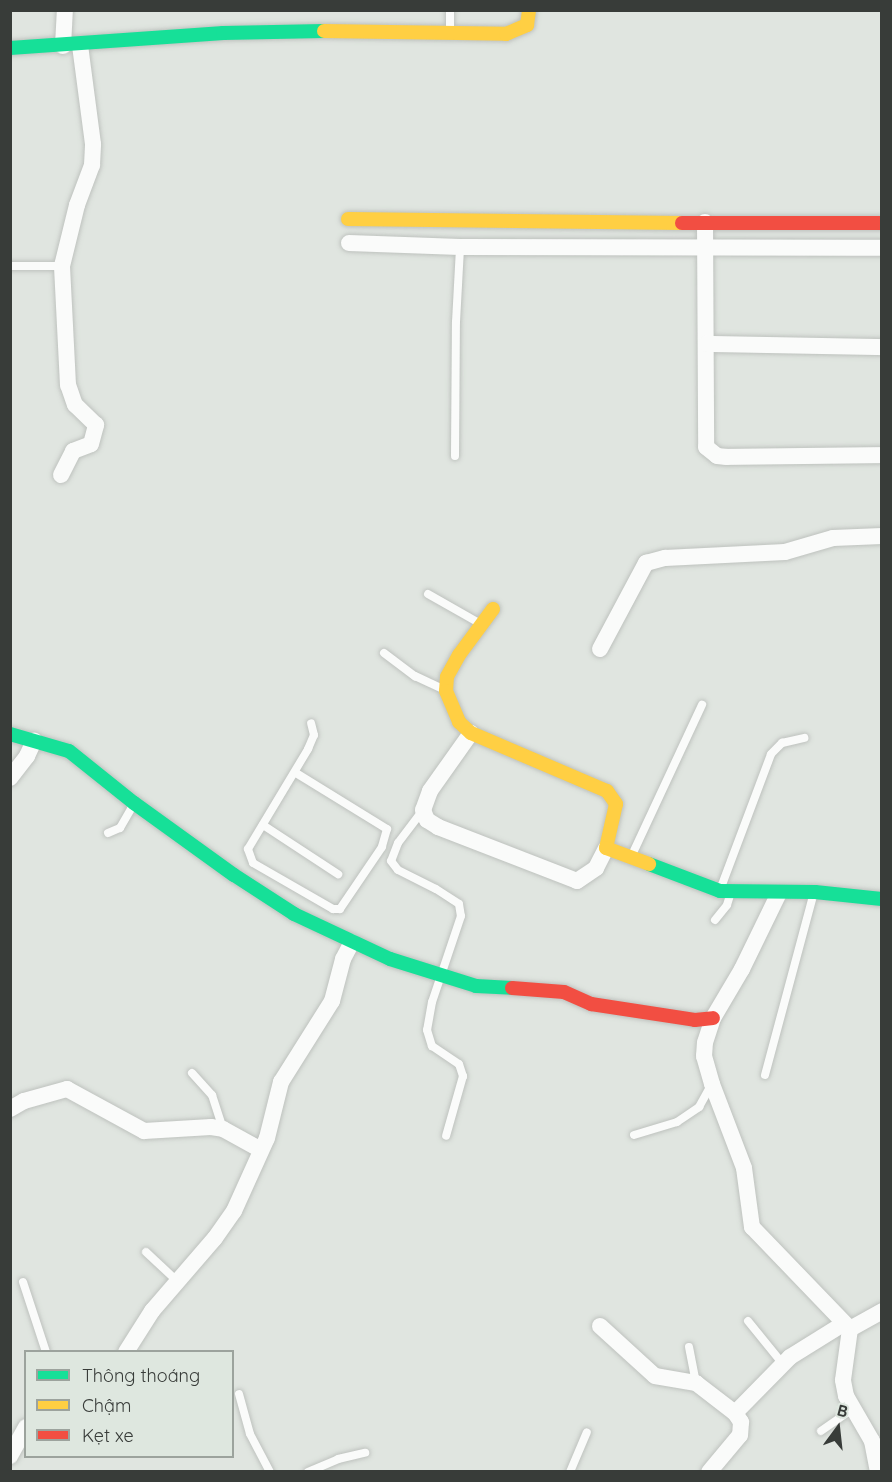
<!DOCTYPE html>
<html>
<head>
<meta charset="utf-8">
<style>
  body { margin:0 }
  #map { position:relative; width:892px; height:1482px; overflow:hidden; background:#e0e5e0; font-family:Quicksand,sans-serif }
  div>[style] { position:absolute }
  .roads { filter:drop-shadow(0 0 2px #bec2be) drop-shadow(0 0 2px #bec2be) }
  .lane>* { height:8px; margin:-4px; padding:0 4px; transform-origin:4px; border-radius:4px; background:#fafbfa }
  .street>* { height:16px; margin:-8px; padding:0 8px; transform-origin:8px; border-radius:8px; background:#fafbfa }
  .fast>* { height:14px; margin:-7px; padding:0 7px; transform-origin:7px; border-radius:7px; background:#16e098 }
  .slow>* { height:14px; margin:-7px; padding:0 7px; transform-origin:7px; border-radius:7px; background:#ffcf43 }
  .jam>* { height:14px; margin:-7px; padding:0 7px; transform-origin:7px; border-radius:7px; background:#f24e42 }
  span { translate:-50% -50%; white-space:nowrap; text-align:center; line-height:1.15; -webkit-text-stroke:5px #dee7df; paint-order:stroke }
  .frame { position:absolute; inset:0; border:12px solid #383c39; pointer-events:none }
  .legend { position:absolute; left:24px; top:1350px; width:210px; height:108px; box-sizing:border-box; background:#dee7df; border:2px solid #9ca39d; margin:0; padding:8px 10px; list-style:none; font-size:18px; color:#383c39 }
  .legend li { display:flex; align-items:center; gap:12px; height:30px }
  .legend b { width:30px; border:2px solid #9ca39d }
  .north { position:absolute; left:808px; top:1398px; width:60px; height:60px; -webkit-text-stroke:4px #dee7df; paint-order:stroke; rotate:15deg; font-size:16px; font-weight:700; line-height:24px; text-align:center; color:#383c39 }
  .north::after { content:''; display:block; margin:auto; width:21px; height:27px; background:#383c39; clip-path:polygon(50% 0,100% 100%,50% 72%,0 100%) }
</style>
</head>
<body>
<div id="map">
  <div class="roads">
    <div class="lane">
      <div style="left:450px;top:10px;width:22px;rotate:90deg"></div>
      <div style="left:10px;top:266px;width:52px"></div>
      <div style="left:455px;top:456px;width:134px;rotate:-89.6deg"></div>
      <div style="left:456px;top:322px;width:75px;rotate:-86.9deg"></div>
      <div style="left:428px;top:594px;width:59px;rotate:29.6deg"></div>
      <div style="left:384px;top:653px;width:39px;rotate:37deg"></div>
      <div style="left:415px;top:676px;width:31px;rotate:25deg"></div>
      <div style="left:296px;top:773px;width:107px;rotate:31.6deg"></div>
      <div style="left:387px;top:829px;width:19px;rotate:106deg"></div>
      <div style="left:382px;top:847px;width:75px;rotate:124.1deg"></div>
      <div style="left:340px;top:909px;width:7px;rotate:180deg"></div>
      <div style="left:333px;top:909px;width:92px;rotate:-150.1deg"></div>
      <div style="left:253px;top:863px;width:15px;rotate:-110deg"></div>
      <div style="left:248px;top:849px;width:117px;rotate:-59deg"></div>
      <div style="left:308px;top:749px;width:15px;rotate:-67deg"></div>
      <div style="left:314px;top:735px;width:12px;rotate:-104deg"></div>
      <div style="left:423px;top:810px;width:41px;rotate:127.1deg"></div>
      <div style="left:398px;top:843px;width:19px;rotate:111deg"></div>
      <div style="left:391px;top:861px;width:11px;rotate:52deg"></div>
      <div style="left:398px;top:870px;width:42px;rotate:26.6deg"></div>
      <div style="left:436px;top:889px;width:27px;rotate:33deg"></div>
      <div style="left:459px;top:904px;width:12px;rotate:81deg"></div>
      <div style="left:461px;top:916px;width:91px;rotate:108.6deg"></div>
      <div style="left:432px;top:1002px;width:28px;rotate:100deg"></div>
      <div style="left:427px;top:1030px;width:17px;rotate:73deg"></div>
      <div style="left:432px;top:1046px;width:32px;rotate:34deg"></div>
      <div style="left:459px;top:1064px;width:13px;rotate:72deg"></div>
      <div style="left:463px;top:1076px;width:62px;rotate:105.8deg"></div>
      <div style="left:263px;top:825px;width:90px;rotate:33.2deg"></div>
      <div style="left:108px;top:833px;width:13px;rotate:-23deg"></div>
      <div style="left:120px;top:828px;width:28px;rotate:-60deg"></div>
      <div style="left:632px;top:855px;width:166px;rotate:-65deg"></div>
      <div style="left:720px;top:890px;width:145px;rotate:-69.4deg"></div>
      <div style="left:771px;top:754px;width:16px;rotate:-45deg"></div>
      <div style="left:782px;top:743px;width:23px;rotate:-13deg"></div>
      <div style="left:715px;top:920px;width:19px;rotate:-51deg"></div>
      <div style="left:727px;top:905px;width:14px;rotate:-73deg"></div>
      <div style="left:192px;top:1073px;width:30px;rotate:48deg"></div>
      <div style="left:212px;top:1095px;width:36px;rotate:72deg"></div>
      <div style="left:765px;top:1075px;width:189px;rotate:-75deg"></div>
      <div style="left:634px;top:1135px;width:45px;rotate:-16.8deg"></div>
      <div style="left:677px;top:1122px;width:27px;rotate:-34deg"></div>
      <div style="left:699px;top:1107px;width:26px;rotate:-61deg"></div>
      <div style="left:146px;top:1252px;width:42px;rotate:43.1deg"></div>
      <div style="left:23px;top:1282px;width:74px;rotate:71.8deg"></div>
      <div style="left:748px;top:1321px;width:55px;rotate:50.9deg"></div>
      <div style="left:689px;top:1347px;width:37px;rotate:79deg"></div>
      <div style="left:239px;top:1394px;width:41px;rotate:74.6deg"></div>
      <div style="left:250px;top:1434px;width:43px;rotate:62.2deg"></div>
      <div style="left:821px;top:1431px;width:40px;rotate:-34.9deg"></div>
      <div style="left:308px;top:1472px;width:33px;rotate:-23deg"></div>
      <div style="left:338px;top:1459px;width:28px;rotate:-13deg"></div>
      <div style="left:570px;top:1472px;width:43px;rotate:-67deg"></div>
    </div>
    <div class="street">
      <div style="left:63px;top:46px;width:36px;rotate:-87deg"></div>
      <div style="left:705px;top:222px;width:225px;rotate:89.7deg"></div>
      <div style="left:706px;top:447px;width:14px;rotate:39deg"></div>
      <div style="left:717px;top:456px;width:10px;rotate:6deg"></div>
      <div style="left:727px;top:457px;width:155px;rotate:-0.7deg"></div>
      <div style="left:349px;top:243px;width:111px;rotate:2.1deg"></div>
      <div style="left:460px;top:247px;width:422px;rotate:0.1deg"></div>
      <div style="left:707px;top:344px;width:175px;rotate:1deg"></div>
      <div style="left:61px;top:475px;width:27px;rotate:-63deg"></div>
      <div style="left:73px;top:451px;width:19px;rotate:-21deg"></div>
      <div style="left:91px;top:444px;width:20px;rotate:-75deg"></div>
      <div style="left:96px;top:425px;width:29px;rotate:-136deg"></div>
      <div style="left:75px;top:405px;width:21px;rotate:-109deg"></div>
      <div style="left:68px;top:385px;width:119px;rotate:-92.9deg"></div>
      <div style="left:62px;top:266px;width:63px;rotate:-76.2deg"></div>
      <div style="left:77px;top:205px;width:43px;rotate:-69.4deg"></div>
      <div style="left:92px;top:165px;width:21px;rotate:-87deg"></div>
      <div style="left:93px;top:144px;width:100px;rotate:-97.5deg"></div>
      <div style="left:600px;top:649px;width:98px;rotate:-61.9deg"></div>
      <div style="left:646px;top:563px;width:20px;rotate:-15deg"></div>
      <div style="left:665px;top:558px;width:120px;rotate:-2.9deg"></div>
      <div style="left:785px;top:552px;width:50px;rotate:-16.3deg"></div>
      <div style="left:833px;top:538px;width:49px;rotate:-2.3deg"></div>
      <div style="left:471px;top:733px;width:71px;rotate:125.3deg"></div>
      <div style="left:430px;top:791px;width:20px;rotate:110deg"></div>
      <div style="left:423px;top:810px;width:11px;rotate:68deg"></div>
      <div style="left:427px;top:820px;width:13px;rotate:32deg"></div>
      <div style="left:438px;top:827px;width:149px;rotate:21.2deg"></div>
      <div style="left:577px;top:881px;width:23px;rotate:-34deg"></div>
      <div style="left:596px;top:868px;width:22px;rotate:-63deg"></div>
      <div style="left:10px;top:778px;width:28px;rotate:-52deg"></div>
      <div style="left:27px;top:756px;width:17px;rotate:-65deg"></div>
      <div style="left:779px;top:893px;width:85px;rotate:116deg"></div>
      <div style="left:742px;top:969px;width:57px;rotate:120.6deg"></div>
      <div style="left:713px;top:1018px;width:25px;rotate:108deg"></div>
      <div style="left:705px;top:1042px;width:14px;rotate:94deg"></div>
      <div style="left:704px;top:1056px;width:29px;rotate:74deg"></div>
      <div style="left:712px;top:1084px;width:90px;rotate:69.1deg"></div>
      <div style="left:744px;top:1168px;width:60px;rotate:82.3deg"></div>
      <div style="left:752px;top:1227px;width:141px;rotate:46.1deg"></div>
      <div style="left:10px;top:1109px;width:16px;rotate:-30deg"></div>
      <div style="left:24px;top:1101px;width:45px;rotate:-15.6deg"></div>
      <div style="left:67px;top:1089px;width:88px;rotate:28.6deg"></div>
      <div style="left:144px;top:1131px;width:67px;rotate:-3.4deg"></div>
      <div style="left:211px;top:1127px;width:12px;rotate:9deg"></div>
      <div style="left:223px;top:1129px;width:43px;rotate:28.9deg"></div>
      <div style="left:600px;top:1326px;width:74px;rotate:42.3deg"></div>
      <div style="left:655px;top:1376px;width:42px;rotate:9.7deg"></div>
      <div style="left:696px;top:1383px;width:49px;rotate:37.6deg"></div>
      <div style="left:735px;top:1413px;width:11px;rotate:56deg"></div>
      <div style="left:741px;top:1422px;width:13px;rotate:94deg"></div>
      <div style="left:740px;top:1435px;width:48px;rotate:130deg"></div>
      <div style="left:126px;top:1352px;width:49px;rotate:-57.6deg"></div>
      <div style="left:152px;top:1311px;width:96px;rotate:-49.2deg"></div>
      <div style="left:215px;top:1238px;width:33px;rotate:-55deg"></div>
      <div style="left:234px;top:1211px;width:80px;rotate:-65.7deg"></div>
      <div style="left:267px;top:1138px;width:58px;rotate:-76deg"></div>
      <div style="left:281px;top:1082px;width:96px;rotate:-57.8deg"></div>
      <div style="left:332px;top:1001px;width:43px;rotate:-75.3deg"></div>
      <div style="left:343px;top:959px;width:19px;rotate:-62deg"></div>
      <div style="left:735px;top:1413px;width:78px;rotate:-45.5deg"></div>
      <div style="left:790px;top:1357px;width:62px;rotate:-31.9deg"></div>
      <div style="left:10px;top:1456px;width:33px;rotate:-61deg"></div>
      <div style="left:878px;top:1472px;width:32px;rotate:-101deg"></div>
      <div style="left:872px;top:1441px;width:52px;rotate:-120deg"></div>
      <div style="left:846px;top:1396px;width:16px;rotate:-101deg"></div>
      <div style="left:843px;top:1380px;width:51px;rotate:-82.2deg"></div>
      <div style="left:850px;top:1329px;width:37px;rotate:-29deg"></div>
    </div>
    <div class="fast">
      <div style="left:10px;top:48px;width:214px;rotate:-4deg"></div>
      <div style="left:223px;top:33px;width:101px;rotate:-1.1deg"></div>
      <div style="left:10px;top:734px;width:61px;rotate:16.1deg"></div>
      <div style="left:69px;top:751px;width:83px;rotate:38.7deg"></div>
      <div style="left:134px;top:803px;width:123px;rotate:35.8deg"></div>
      <div style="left:234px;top:875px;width:72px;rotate:33deg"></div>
      <div style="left:294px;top:914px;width:106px;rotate:25.1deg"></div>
      <div style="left:390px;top:959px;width:90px;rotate:17.4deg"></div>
      <div style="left:476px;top:986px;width:36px;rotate:3deg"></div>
      <div style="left:649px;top:864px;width:76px;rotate:20.8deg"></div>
      <div style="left:720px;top:891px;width:95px;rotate:0.6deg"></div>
      <div style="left:815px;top:892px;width:67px;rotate:6deg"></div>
    </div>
    <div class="slow">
      <div style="left:324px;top:31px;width:182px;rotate:0.9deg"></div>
      <div style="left:506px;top:34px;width:23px;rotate:-23deg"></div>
      <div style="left:527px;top:25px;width:15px;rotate:-82deg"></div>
      <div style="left:348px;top:219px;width:334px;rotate:0.7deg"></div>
      <div style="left:493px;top:609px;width:57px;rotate:126.5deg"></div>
      <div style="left:459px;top:655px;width:25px;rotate:119deg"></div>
      <div style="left:447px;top:677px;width:14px;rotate:94deg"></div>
      <div style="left:446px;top:691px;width:34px;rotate:67deg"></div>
      <div style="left:459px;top:722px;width:16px;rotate:43deg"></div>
      <div style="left:471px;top:733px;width:148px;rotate:23.1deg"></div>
      <div style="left:607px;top:791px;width:16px;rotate:55deg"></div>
      <div style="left:616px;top:804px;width:45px;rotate:102.8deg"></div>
      <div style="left:606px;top:848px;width:46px;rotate:20.4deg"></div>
    </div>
    <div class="jam">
      <div style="left:682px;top:223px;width:200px"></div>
      <div style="left:512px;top:988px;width:52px;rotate:4.4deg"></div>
      <div style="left:564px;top:992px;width:30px;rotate:24deg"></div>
      <div style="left:591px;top:1004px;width:105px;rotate:8.7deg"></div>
      <div style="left:695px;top:1020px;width:18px;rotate:-6deg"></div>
    </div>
  </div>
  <div class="frame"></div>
  <ul class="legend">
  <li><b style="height:8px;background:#16e098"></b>Thông thoáng</li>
  <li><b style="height:8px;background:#ffcf43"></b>Chậm</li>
  <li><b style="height:8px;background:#f24e42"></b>Kẹt xe</li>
  </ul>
  <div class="north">B</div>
</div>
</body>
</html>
